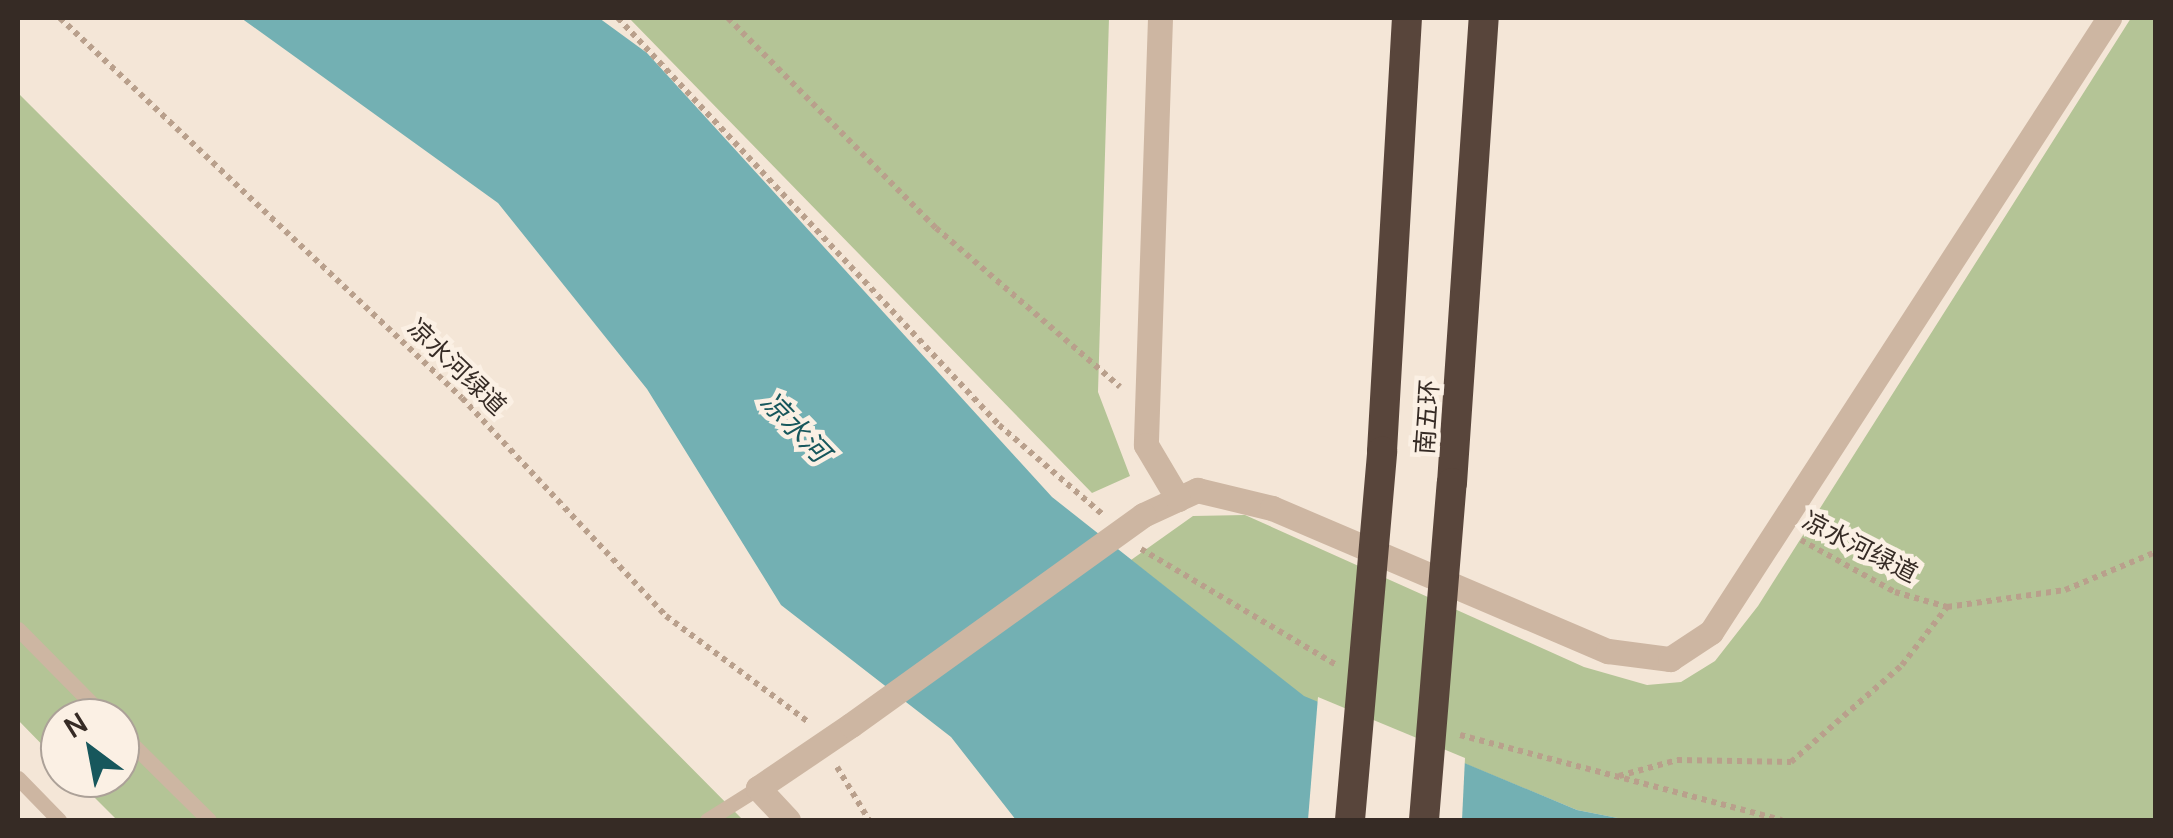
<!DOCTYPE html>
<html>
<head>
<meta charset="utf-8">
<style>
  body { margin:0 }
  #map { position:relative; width:2173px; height:838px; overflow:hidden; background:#f4e6d7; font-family:Manrope,"Noto Sans SC",sans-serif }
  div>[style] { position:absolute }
  .green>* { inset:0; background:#b4c496 }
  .water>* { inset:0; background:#73b0b3 }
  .pier>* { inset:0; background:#f4e6d7 }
  .path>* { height:6px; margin-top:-3px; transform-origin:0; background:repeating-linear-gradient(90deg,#b9a08c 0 5px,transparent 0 10px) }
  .service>* { height:15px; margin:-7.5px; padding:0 7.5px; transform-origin:7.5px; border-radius:7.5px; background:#cdb6a2 }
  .minor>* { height:25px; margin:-12.5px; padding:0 12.5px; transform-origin:12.5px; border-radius:12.5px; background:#cdb6a2 }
  .tertiary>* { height:25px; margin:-12.5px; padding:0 12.5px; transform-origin:12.5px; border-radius:12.5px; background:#cdb6a2 }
  .motorway>* { height:30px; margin:-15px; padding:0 15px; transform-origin:15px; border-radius:15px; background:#58453b }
  .minor-bridge>* { height:25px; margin:-12.5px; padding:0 12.5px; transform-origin:12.5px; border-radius:12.5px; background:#cdb6a2 }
  .motorway-bridge>* { height:30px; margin:-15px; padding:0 15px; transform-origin:15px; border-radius:15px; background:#58453b }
  span { translate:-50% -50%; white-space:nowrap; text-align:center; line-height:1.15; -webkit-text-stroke:9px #fbf0e4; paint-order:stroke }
  .street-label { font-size:25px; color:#362b25 }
  .water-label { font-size:28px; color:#17575c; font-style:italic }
  .frame { position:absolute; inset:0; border:20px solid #362b25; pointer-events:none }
  .north { position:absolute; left:40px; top:698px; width:100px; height:100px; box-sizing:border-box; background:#fbf0e4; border:2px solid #aca198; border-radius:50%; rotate:328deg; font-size:28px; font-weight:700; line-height:40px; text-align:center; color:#362b25 }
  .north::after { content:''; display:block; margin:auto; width:35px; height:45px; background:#17575c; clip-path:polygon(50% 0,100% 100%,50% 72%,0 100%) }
</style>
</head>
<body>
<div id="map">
  <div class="green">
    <div style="clip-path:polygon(629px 18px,1109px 18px,1098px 392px,1130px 476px,1092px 493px)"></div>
    <div style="clip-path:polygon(2131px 18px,2155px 18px,2155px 820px,1628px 820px,1577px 810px,1304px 697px,1131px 560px,1193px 516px,1245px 515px,1584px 667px,1647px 685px,1681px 682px,1715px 661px,1758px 606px)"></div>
    <div style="clip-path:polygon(18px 93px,428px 502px,743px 820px,117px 820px,75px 778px,120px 778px,120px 718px,60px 718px,60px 763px,18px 720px)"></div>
  </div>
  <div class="water">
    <div style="clip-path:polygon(241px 18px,599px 18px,647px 53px,1052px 497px,1304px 696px,1577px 810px,1628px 820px,1016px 820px,951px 737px,781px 605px,647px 389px,498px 203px)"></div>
  </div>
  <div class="pier">
    <div style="clip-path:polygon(1318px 697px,1465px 758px,1462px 820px,1308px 820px)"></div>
  </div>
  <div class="path">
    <div style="left:60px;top:18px;width:553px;rotate:43.39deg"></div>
    <div style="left:462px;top:398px;width:299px;rotate:46.9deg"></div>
    <div style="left:666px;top:616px;width:176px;rotate:36.7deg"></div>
    <div style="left:618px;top:18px;width:558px;rotate:46.89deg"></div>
    <div style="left:999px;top:425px;width:136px;rotate:40.8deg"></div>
    <div style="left:728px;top:18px;width:296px;rotate:45.3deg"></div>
    <div style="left:936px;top:228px;width:243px;rotate:40.8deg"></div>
    <div style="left:1801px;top:540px;width:107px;rotate:29deg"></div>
    <div style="left:1895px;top:592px;width:54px;rotate:16.1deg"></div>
    <div style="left:1947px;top:607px;width:119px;rotate:-8.2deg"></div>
    <div style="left:2065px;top:590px;width:99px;rotate:-22.7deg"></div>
    <div style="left:1141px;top:549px;width:227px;rotate:30.7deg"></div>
    <div style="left:1460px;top:735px;width:333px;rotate:14.8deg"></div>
    <div style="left:837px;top:767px;width:62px;rotate:58.9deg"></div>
    <div style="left:1619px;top:776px;width:60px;rotate:-15.4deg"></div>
    <div style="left:1677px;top:760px;width:114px;rotate:1deg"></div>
    <div style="left:1791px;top:762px;width:147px;rotate:-41.1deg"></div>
    <div style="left:1902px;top:665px;width:73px;rotate:-52.2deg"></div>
  </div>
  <div class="service">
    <div style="left:18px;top:629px;width:125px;rotate:45.3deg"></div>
    <div style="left:120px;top:732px;width:125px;rotate:44.7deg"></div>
    <div style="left:18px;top:778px;width:59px;rotate:45.7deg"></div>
    <div style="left:707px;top:820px;width:60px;rotate:-32.1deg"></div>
  </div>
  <div class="minor">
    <div style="left:1143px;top:515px;width:60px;rotate:-24.8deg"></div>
    <div style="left:1197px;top:490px;width:77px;rotate:13.5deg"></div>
    <div style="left:1272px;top:508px;width:365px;rotate:23.1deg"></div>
    <div style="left:1608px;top:651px;width:63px;rotate:7.4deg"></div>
    <div style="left:1670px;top:659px;width:49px;rotate:-33.4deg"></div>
    <div style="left:1711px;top:632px;width:732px;rotate:-57.05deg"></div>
    <div style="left:788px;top:820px;width:44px;rotate:-133.2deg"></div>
    <div style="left:758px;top:788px;width:112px;rotate:-34.1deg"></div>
  </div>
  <div class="tertiary">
    <div style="left:1160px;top:18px;width:427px;rotate:91.9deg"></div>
    <div style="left:1146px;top:445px;width:63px;rotate:59.3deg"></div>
  </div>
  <div class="motorway">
    <div style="left:1382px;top:451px;width:434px;rotate:-86.7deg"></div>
    <div style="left:1452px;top:483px;width:466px;rotate:-86.1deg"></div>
  </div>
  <div class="minor-bridge">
    <div style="left:851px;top:725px;width:360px;rotate:-35.7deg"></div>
  </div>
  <div class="motorway-bridge">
    <div style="left:1350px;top:820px;width:370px;rotate:-85deg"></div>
    <div style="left:1424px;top:820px;width:338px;rotate:-85.3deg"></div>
  </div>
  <div class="street-label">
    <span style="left:457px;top:367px;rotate:44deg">凉水河绿道</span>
    <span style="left:1427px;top:417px;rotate:-86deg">南五环</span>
    <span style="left:1860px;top:547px;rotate:27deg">凉水河绿道</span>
  </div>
  <div class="water-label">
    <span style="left:796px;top:426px;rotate:46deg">凉水河</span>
  </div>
  <div class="frame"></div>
  <div class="north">N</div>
</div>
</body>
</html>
